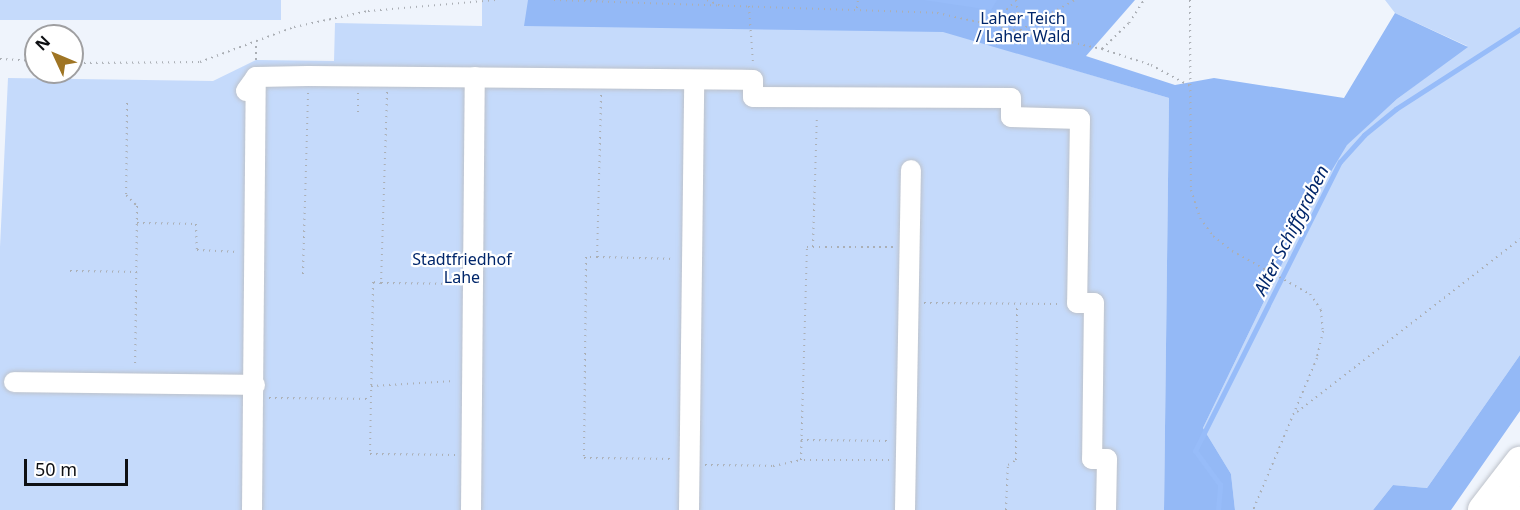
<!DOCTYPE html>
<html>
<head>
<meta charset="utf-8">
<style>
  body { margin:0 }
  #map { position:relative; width:1520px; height:510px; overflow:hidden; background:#eff4fc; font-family:"Noto Sans",sans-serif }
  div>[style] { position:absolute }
  .green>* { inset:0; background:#c5dafb; transform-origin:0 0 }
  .forest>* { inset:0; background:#94b9f6 }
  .water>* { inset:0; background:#97bcf9 }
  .stream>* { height:4.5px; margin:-2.25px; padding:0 2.25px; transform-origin:2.25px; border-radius:2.25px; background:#97bcf9 }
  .path>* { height:2px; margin-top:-1px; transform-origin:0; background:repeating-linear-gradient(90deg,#abafb5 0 1.5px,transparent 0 6px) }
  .roads { filter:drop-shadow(0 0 2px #bdc2ca) drop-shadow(0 0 2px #bdc2ca) }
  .minor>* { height:20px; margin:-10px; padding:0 10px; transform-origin:10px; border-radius:10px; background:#fff }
  .highway>* { height:30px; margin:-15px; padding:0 15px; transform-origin:15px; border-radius:15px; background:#fff }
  span { translate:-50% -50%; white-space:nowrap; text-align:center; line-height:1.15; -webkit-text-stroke:4.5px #fff; paint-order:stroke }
  .park-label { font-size:16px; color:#00266a }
  .water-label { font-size:18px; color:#00266a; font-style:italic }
  .north { position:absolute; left:24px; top:24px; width:60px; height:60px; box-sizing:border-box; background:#fff; border:2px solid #9f9fa1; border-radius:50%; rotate:314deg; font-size:16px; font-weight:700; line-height:24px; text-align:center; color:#0e1013 }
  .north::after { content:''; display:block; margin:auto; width:21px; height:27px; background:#9f7524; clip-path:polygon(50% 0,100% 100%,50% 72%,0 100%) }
  .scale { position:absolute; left:24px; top:459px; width:104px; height:27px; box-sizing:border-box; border:3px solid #0e1013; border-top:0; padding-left:8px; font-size:18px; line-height:21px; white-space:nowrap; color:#0e1013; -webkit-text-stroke:4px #fff; paint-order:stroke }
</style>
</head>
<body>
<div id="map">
  <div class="green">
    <div style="left:0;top:0;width:281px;height:20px"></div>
    <div style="clip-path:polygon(482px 0,1067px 0,1037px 59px,1169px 98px,1164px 510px,0 510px,0 247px,8px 78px,213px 81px,256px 60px,334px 61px,335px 23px,482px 26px)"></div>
    <div style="clip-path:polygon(1385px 0,1520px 0,1520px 355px,1427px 488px,1393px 485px,1373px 510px,1235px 510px,1231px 474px,1203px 428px,1308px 210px,1346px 145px,1397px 99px,1467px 46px,1395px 13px)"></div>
  </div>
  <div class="forest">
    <div style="clip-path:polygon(528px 0,1135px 0,1086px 56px,1175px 85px,1214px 78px,1344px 98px,1395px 13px,1468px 47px,1397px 99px,1347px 145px,1308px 210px,1203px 428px,1231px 474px,1235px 510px,1164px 510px,1169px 98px,943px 32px,524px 26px)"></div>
    <div style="clip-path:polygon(1520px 355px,1520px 411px,1451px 510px,1373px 510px,1393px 485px,1427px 488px)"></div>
  </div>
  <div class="water">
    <div style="clip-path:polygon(924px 0,997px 0,991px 10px)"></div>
  </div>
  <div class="stream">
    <div style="left:1218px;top:510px;width:25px;rotate:-85deg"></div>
    <div style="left:1220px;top:485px;width:42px;rotate:-126.3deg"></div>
    <div style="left:1195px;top:451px;width:323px;rotate:-63.4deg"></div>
    <div style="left:1340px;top:162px;width:36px;rotate:-48deg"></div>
    <div style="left:1364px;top:135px;width:41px;rotate:-39.1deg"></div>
    <div style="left:1396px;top:109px;width:148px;rotate:-32.8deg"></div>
  </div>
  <div class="path">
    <div style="left:554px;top:0;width:383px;rotate:1.9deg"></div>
    <div style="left:937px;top:13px;width:169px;rotate:12.3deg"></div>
    <div style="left:1102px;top:49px;width:52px;rotate:18.1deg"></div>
    <div style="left:1151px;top:65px;width:44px;rotate:28.3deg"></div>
    <div style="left:707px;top:0;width:15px;rotate:23deg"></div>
    <div style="left:1016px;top:0;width:30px;rotate:81deg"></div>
    <div style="left:1190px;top:0;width:190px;rotate:89.7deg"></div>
    <div style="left:1191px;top:190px;width:29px;rotate:72deg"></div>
    <div style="left:1200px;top:218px;width:22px;rotate:54deg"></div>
    <div style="left:1213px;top:236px;width:24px;rotate:38deg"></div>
    <div style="left:1232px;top:251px;width:89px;rotate:28.9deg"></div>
    <div style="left:1310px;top:294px;width:19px;rotate:55deg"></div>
    <div style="left:1321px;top:310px;width:21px;rotate:85deg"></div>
    <div style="left:1323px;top:331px;width:28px;rotate:103deg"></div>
    <div style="left:1317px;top:358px;width:165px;rotate:112.8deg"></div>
    <div style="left:749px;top:6px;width:57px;rotate:86deg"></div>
    <div style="left:857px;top:8px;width:8px;rotate:-83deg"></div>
    <div style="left:989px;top:26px;width:35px;rotate:-43deg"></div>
    <div style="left:1015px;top:33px;width:68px;rotate:-28.8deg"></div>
    <div style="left:1102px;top:49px;width:37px;rotate:-44deg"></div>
    <div style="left:1129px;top:23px;width:27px;rotate:-57deg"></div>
    <div style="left:0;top:59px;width:36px;rotate:3deg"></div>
    <div style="left:256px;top:60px;width:18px;rotate:-90deg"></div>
    <div style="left:72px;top:63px;width:128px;rotate:-0.4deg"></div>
    <div style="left:200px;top:62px;width:100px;rotate:-20.4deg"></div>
    <div style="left:294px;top:27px;width:76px;rotate:-12.2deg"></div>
    <div style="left:368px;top:11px;width:128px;rotate:-4.9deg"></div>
    <div style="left:387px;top:92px;width:191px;rotate:91.8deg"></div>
    <div style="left:381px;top:283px;width:8px;rotate:-173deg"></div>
    <div style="left:373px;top:282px;width:172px;rotate:91deg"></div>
    <div style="left:370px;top:454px;width:85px;rotate:0.7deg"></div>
    <div style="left:358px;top:93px;width:20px;rotate:90deg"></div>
    <div style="left:601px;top:95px;width:162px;rotate:91.4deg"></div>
    <div style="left:597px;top:257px;width:11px;rotate:180deg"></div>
    <div style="left:586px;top:257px;width:201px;rotate:90.6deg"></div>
    <div style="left:584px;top:458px;width:88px;rotate:0.7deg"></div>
    <div style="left:127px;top:103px;width:92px;rotate:90.6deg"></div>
    <div style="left:126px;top:195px;width:16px;rotate:45deg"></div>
    <div style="left:137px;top:206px;width:161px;rotate:90.7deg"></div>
    <div style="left:137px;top:223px;width:59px;rotate:1deg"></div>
    <div style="left:196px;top:224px;width:26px;rotate:88deg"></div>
    <div style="left:197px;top:250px;width:40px;rotate:2.9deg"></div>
    <div style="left:813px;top:247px;width:132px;rotate:-88.3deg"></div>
    <div style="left:597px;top:257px;width:78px;rotate:1.5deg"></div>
    <div style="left:70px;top:271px;width:67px;rotate:0.9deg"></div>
    <div style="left:303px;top:274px;width:181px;rotate:-88.4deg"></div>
    <div style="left:381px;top:283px;width:75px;rotate:0.8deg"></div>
    <div style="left:924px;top:303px;width:135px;rotate:0.4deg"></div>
    <div style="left:371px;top:386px;width:83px;rotate:-3.4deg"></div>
    <div style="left:269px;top:398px;width:102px;rotate:0.6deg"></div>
    <div style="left:1297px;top:412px;width:282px;rotate:-37.8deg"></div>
    <div style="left:801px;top:440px;width:87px;rotate:0.7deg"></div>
    <div style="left:889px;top:460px;width:88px;rotate:180deg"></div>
    <div style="left:801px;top:460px;width:213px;rotate:-88.4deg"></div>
    <div style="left:807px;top:247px;width:86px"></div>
    <div style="left:705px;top:465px;width:68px;rotate:0.8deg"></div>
    <div style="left:773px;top:466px;width:29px;rotate:-12deg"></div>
    <div style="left:1006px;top:510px;width:45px;rotate:-87.5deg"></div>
    <div style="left:1008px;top:465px;width:9px;rotate:-32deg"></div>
    <div style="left:1016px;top:460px;width:156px;rotate:-89.6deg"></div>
  </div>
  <div class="roads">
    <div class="minor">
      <div style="left:246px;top:91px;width:17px;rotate:-54deg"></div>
      <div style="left:256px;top:77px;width:52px;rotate:-1.1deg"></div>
      <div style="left:308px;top:76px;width:445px;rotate:0.5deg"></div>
      <div style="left:753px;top:80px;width:17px;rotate:90deg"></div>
      <div style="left:753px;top:97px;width:258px;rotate:0.2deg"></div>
      <div style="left:1011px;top:98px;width:19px;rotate:90deg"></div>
      <div style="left:1011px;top:117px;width:69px;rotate:1.7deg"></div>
      <div style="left:1080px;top:119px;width:184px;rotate:90.9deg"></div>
      <div style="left:1077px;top:303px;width:17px"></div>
      <div style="left:1094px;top:303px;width:156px;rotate:90.7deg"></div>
      <div style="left:1092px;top:459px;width:15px"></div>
      <div style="left:1107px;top:459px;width:51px;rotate:91.1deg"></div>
      <div style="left:14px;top:382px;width:241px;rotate:0.7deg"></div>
      <div style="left:252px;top:510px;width:433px;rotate:-89.5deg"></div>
      <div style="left:471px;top:510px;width:433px;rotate:-89.5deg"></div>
      <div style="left:689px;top:510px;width:430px;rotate:-89.3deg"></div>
      <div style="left:905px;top:510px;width:340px;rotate:-89deg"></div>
    </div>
    <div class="highway">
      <div style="left:1483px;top:510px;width:61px;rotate:-52.4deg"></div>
      <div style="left:1513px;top:510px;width:11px;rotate:-52deg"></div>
    </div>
  </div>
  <div class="park-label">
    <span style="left:1023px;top:27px">Laher Teich<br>/ Laher Wald</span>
    <span style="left:462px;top:268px">Stadtfriedhof<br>Lahe</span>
  </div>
  <div class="water-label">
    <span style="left:1291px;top:230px;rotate:-63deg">Alter Schiffgraben</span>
  </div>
  <div class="north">N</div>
  <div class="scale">50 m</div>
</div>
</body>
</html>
